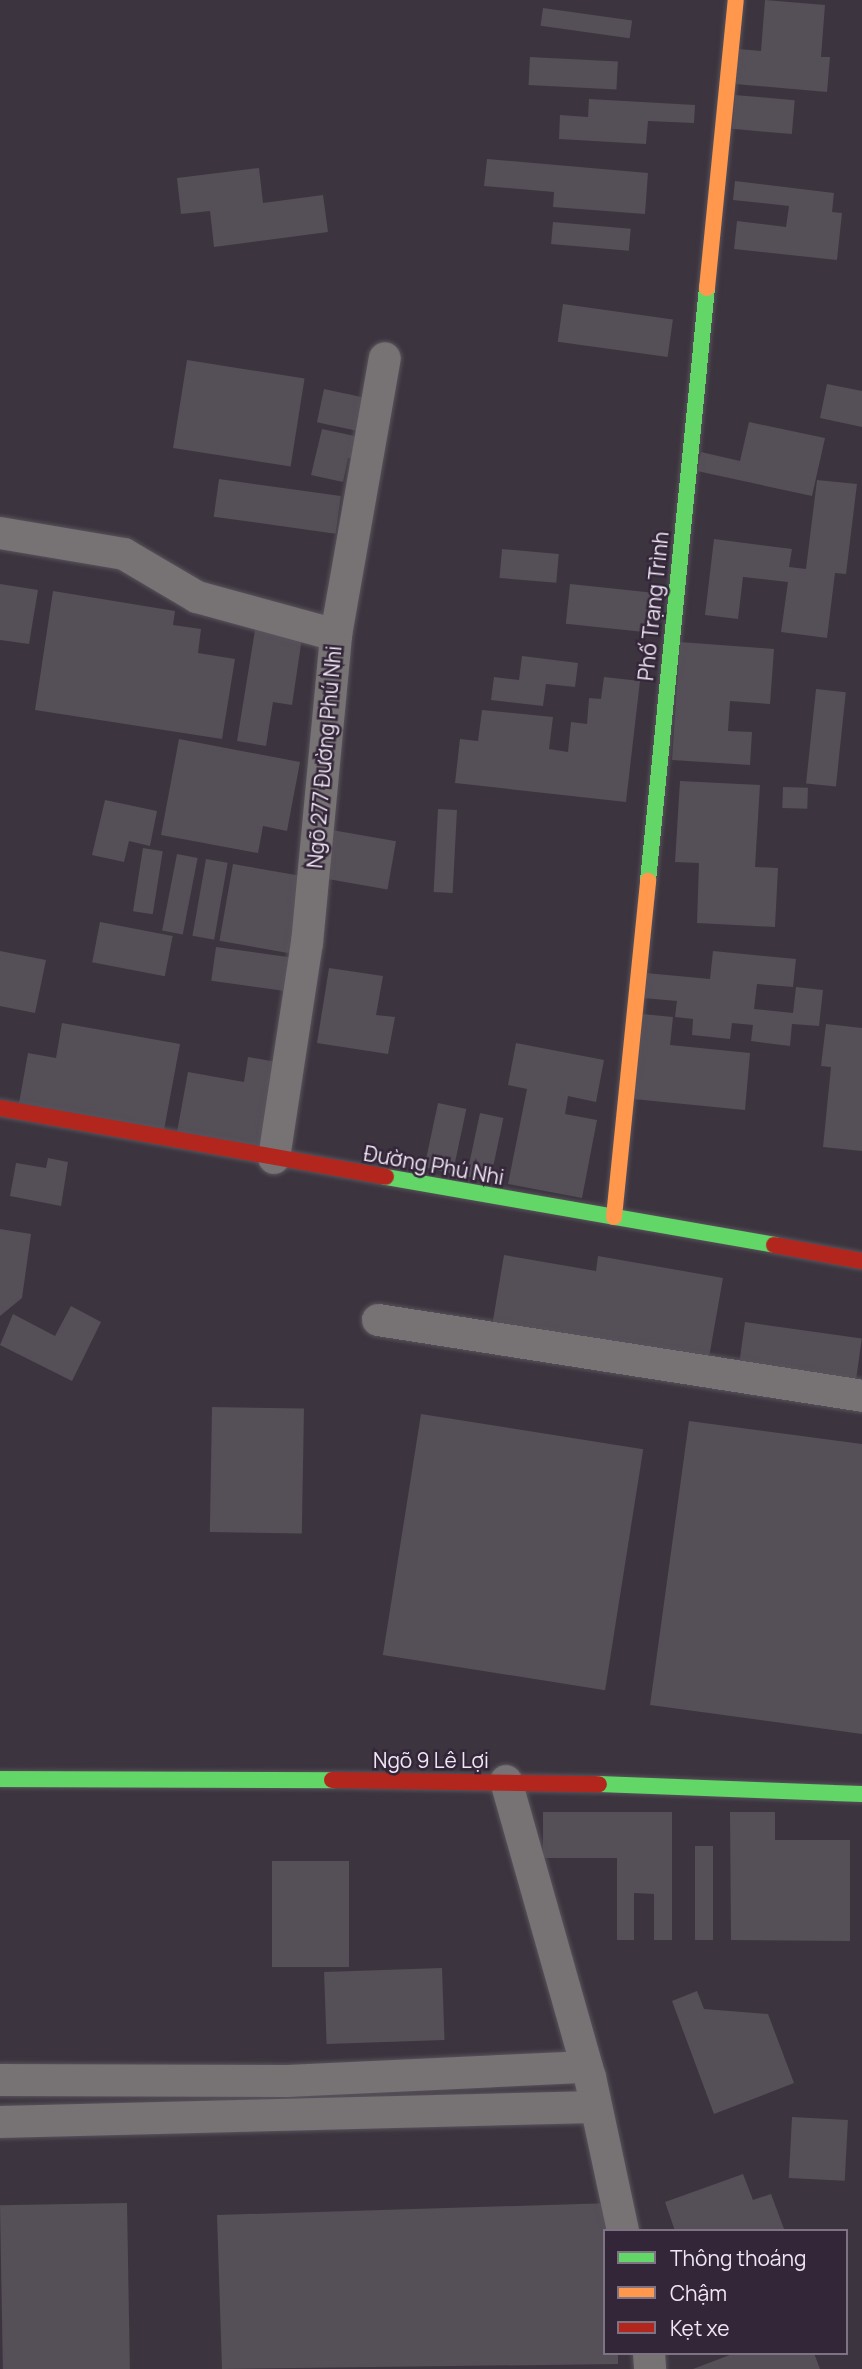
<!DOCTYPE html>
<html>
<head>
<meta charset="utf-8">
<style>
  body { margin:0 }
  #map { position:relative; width:862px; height:2369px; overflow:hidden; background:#3c353f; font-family:Manrope,sans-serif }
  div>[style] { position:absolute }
  .building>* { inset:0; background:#554f58; transform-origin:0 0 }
  .roads { filter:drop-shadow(0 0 2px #58525b) drop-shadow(0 0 2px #58525b) }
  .street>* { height:32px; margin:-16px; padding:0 16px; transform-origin:16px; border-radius:16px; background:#777273 }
  .fast>* { height:16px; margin:-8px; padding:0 8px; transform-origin:8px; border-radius:8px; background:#63d668 }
  .slow>* { height:16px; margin:-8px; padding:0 8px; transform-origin:8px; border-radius:8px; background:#ff974d }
  .jam>* { height:16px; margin:-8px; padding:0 8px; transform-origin:8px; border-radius:8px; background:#b3261e }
  span { translate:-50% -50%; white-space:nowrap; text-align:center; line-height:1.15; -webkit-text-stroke:5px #332639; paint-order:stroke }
  .street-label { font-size:21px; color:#efe6f3 }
  .legend { position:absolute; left:603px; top:2229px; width:245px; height:126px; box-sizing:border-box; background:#332639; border:2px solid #7e7383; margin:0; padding:9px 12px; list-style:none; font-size:21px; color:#efe6f3 }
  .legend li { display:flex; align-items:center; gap:14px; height:35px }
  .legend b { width:35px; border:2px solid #7e7383 }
</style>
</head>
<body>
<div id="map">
  <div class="building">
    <div style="clip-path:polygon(765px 0,825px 5px,821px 57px,830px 57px,827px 92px,735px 84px,739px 49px,761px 51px)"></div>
    <div style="left:543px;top:8px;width:90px;height:18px;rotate:8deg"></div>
    <div style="left:530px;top:57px;width:88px;height:28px;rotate:3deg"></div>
    <div style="left:735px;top:95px;width:60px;height:34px;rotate:5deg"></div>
    <div style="clip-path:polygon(589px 99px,695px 105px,694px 123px,648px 121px,646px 144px,559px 139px,560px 115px,588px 117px)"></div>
    <div style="clip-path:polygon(487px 159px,648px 173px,645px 214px,553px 207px,554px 192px,484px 186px)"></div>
    <div style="clip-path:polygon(259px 168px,263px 203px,323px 195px,328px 232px,214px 247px,210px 211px,181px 214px,177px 178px)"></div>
    <div style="clip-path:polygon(735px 181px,834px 193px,832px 212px,842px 213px,837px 260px,734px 249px,737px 221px,786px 227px,789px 206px,733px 200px)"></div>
    <div style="left:553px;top:222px;width:78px;height:22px;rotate:5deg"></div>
    <div style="left:563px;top:304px;width:111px;height:38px;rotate:8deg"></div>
    <div style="left:187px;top:360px;width:119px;height:89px;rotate:9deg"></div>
    <div style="clip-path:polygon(827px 384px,862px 391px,862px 427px,820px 418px)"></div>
    <div style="left:324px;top:389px;width:43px;height:34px;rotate:12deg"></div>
    <div style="clip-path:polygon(749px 422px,825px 438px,812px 496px,697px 471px,701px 452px,740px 461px)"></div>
    <div style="clip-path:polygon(322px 429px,364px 438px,359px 460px,348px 458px,343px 482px,311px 475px)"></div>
    <div style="left:219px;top:479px;width:123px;height:38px;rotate:8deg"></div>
    <div style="clip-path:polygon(817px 480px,857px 484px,846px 574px,835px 573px,827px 638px,781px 632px,788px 582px,743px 577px,738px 619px,705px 615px,714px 539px,792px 549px,789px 567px,806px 569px)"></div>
    <div style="left:502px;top:549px;width:57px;height:29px;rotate:5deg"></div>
    <div style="clip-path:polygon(0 584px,38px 590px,29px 644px,0 640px)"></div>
    <div style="left:570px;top:584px;width:81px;height:40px;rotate:6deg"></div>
    <div style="clip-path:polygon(53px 591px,175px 611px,173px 625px,201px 629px,198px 653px,235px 659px,222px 739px,35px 710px)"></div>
    <div style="clip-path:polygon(256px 624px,303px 631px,292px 705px,273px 702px,266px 746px,237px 741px)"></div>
    <div style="clip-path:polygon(680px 642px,774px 649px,770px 704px,730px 701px,728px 731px,752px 732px,750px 765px,672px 760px)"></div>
    <div style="clip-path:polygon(522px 656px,578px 663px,575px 687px,546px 684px,543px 706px,491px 700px,494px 677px,519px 680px)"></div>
    <div style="clip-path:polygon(604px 677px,640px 681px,626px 802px,455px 783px,460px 739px,478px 741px,482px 710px,553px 717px,549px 749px,568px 752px,571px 722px,587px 724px,589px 698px,601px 699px)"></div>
    <div style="left:816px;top:689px;width:30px;height:95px;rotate:6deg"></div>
    <div style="clip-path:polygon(179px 739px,300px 762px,287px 831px,263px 826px,258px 853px,161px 835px)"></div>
    <div style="clip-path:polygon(680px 781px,760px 785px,755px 867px,778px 868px,775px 927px,697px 923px,699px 863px,675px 862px)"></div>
    <div style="left:783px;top:787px;width:25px;height:21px;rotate:2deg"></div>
    <div style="clip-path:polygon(105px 800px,157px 811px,150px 846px,129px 841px,124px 862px,92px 855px)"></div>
    <div style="left:438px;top:809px;width:19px;height:83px;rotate:3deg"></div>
    <div style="left:332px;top:830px;width:65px;height:49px;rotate:10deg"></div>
    <div style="left:143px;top:848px;width:20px;height:64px;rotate:9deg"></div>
    <div style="left:177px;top:854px;width:21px;height:78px;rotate:11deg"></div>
    <div style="left:206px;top:859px;width:22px;height:78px;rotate:10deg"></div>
    <div style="left:233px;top:864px;width:71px;height:78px;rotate:10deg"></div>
    <div style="left:100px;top:922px;width:74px;height:41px;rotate:11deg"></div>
    <div style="left:216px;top:947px;width:76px;height:34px;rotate:8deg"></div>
    <div style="clip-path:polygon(0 951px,46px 960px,35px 1013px,0 1006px)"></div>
    <div style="clip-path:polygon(713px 951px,796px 959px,793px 987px,757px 984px,754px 1009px,793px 1013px,796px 987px,823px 990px,819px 1026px,792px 1024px,790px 1046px,751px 1041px,753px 1025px,732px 1023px,730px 1039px,692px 1035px,693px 1019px,675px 1017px,677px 1001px,643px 998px,646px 973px,710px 979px)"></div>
    <div style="clip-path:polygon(329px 968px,383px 976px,376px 1015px,395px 1017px,388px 1054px,317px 1043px)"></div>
    <div style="clip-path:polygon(642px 1014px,673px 1017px,670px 1045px,750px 1053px,745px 1110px,633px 1099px)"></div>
    <div style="clip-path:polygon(62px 1023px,180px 1044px,164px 1130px,19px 1103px,28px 1053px,56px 1058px)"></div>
    <div style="clip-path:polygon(826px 1024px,862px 1028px,862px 1151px,823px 1147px,831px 1067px,821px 1066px)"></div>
    <div style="clip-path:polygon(516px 1043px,604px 1060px,596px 1102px,568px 1096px,565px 1114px,597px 1120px,582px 1198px,508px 1184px,527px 1089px,508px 1085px)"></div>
    <div style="clip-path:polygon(248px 1057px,277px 1062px,261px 1148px,177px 1132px,188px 1072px,244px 1082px)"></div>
    <div style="left:438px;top:1103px;width:29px;height:66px;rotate:12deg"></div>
    <div style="left:480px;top:1113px;width:24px;height:65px;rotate:12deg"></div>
    <div style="clip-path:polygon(48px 1158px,68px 1162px,61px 1206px,10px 1196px,16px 1163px,46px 1168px)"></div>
    <div style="clip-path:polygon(0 1229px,31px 1234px,22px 1298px,0 1316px)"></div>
    <div style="clip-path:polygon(504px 1255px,596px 1271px,598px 1256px,723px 1278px,708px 1363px,492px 1326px)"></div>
    <div style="clip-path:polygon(71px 1306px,101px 1322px,72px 1381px,0 1345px,13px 1314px,55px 1336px)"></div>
    <div style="left:745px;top:1322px;width:118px;height:43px;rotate:8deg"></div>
    <div style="left:212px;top:1407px;width:92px;height:125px;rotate:1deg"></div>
    <div style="left:421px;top:1414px;width:225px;height:244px;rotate:9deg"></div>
    <div style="clip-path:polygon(689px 1421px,862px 1444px,862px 1734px,650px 1705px)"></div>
    <div style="clip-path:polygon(543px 1812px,672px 1812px,672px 1940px,654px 1940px,654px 1894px,634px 1893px,634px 1940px,617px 1940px,617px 1858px,543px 1858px)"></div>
    <div style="clip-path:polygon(730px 1812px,775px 1812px,775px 1840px,850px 1840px,850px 1941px,731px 1940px)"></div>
    <div style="left:695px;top:1846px;width:18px;height:94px"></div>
    <div style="left:272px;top:1861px;width:77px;height:106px"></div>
    <div style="left:442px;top:1968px;width:72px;height:118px;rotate:88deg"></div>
    <div style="clip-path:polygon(697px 1991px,704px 2009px,768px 2014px,794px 2083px,714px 2114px,672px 2001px)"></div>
    <div style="left:792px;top:2117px;width:56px;height:61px;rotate:3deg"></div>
    <div style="clip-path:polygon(743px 2174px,753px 2200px,771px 2194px,784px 2229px,675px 2231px,665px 2202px)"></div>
    <div style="left:127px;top:2203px;width:166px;height:127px;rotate:89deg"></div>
    <div style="clip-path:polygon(613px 2203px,614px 2231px,605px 2231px,605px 2353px,618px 2353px,618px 2364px,222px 2369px,217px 2215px)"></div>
    <div style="clip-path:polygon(735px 2353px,814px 2353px,820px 2369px,693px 2369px)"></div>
  </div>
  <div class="roads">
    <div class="street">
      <div style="left:0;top:533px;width:126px;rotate:9.6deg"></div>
      <div style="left:124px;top:554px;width:85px;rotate:30.5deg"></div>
      <div style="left:197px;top:597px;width:144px;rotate:15.3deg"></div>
      <div style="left:274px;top:1158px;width:218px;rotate:-81.3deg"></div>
      <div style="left:307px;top:943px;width:309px;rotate:-84.6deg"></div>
      <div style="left:336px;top:635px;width:281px;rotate:-80deg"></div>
      <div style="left:378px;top:1320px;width:490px;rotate:8.9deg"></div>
      <div style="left:506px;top:1781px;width:308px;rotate:74.2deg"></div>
      <div style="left:590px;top:2077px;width:157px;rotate:77.9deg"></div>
      <div style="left:0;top:2080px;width:287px;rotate:0.2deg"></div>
      <div style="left:287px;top:2081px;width:300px;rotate:-2.7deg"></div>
      <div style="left:0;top:2122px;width:596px;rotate:-1.44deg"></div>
      <div style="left:649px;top:2353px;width:16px;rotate:86deg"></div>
    </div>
    <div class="fast">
      <div style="left:648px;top:881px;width:596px;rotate:-84.32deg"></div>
      <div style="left:386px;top:1177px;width:394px;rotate:9.9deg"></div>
      <div style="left:0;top:1779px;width:332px;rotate:0.2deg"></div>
      <div style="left:599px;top:1784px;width:263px;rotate:2.2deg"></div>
    </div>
    <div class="slow">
      <div style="left:707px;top:288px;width:289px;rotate:-84.3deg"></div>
      <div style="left:614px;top:1217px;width:338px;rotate:-84.2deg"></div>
    </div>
    <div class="jam">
      <div style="left:0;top:1108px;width:392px;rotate:10.1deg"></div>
      <div style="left:774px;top:1245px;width:89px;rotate:10.3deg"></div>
      <div style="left:332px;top:1780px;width:267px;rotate:0.9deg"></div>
    </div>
  </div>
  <div class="street-label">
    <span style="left:653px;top:606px;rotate:-84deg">Phố Trạng Trình</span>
    <span style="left:324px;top:757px;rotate:-85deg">Ngõ 277 Đường Phú Nhi</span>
    <span style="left:434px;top:1165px;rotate:10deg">Đường Phú Nhi</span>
    <span style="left:431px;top:1760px">Ngõ 9 Lê Lợi</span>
  </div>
  <ul class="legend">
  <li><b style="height:9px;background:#63d668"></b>Thông thoáng</li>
  <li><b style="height:9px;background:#ff974d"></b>Chậm</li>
  <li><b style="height:9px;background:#b3261e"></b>Kẹt xe</li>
  </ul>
</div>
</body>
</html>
